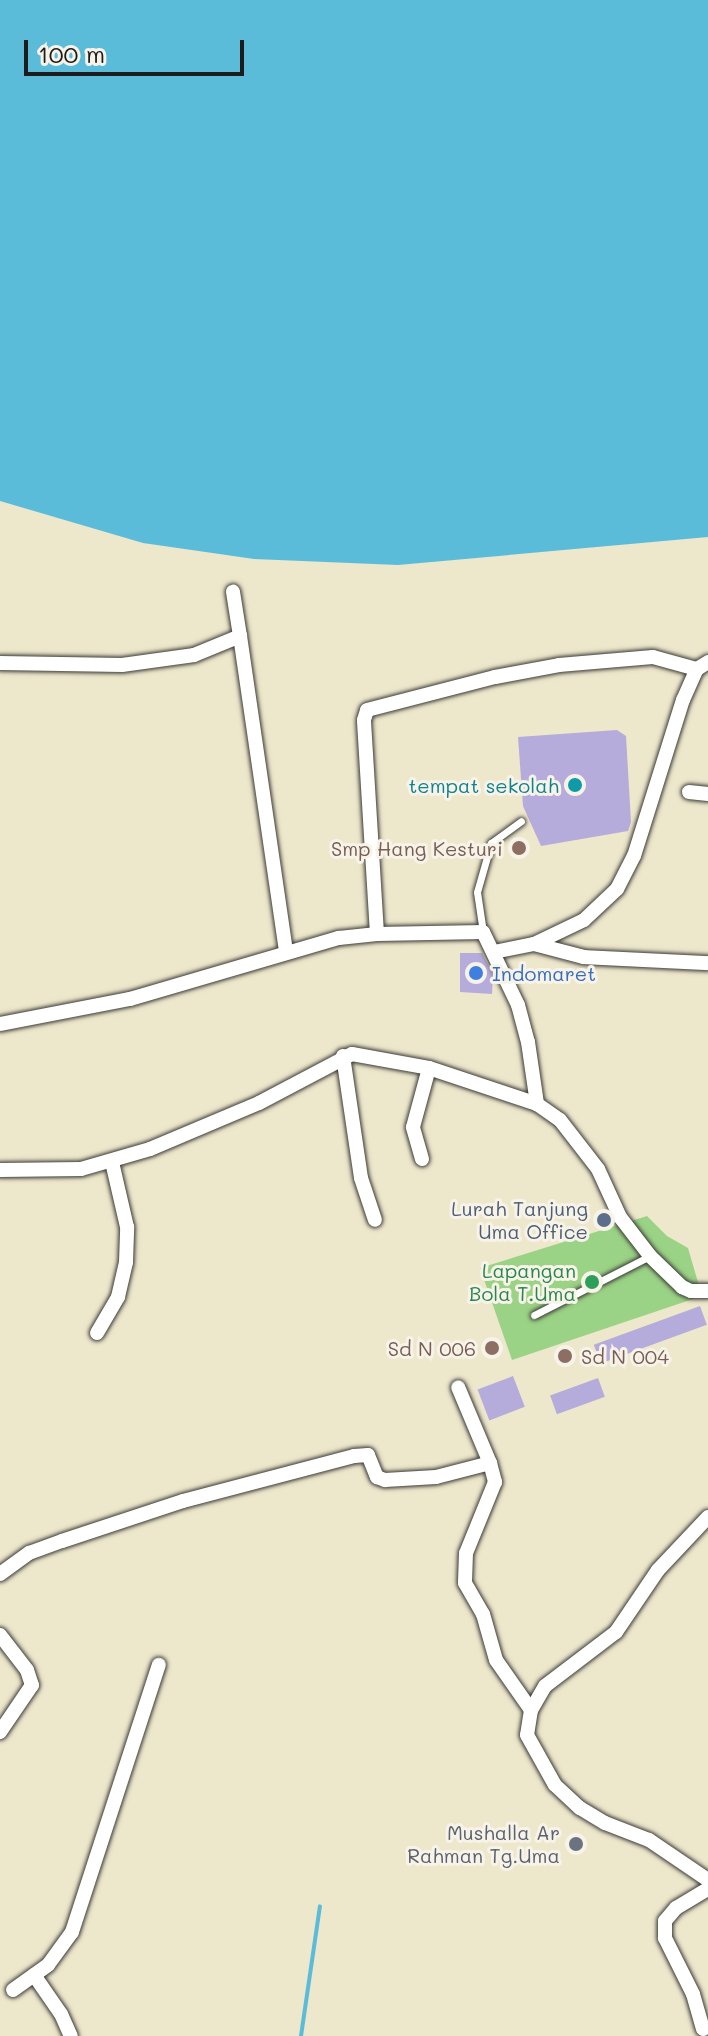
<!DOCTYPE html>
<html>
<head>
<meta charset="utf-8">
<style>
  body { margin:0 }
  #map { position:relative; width:708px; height:2036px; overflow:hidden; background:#ede7cc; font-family:Mali,sans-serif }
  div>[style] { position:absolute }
  .green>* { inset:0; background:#9bd386 }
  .water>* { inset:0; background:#5bbcda }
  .stream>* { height:4px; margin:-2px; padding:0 2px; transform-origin:2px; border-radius:2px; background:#5bbcda }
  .building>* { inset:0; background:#b5acdb; transform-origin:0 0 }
  .roads { filter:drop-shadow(0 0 2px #3b3a36) drop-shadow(0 0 2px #3b3a36) }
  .lane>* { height:7px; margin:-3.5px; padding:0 3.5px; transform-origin:3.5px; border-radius:3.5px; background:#fff }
  .street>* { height:14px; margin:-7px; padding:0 7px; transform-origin:7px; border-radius:7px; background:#fff }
  .dots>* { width:22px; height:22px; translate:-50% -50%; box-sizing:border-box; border:4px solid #f7f3e8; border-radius:50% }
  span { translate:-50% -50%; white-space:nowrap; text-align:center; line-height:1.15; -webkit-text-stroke:6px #f7f3e8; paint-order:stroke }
  .culture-label { font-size:20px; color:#0d838f }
  .right { translate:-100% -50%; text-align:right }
  .education-label { font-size:20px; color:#785e54 }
  .left { translate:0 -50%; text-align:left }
  .shop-label { font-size:20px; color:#366cbe }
  .service-label { font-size:20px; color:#4e5e75 }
  .leisure-label { font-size:20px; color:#27864d }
  .worship-label { font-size:20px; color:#5b616d }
  .scale { position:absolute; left:24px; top:40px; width:220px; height:36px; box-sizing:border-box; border:4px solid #1c1c1c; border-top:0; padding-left:10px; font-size:24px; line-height:28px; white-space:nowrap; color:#1c1c1c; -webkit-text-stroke:6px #f7f3e8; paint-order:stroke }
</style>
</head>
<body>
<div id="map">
  <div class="green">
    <div style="clip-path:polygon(647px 1216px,667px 1236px,688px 1248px,702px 1296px,512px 1360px,480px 1268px)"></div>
  </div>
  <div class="water">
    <div style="clip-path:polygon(0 0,708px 0,708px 537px,398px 565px,254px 559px,143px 543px,0 501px)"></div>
  </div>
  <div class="stream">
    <div style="left:301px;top:2036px;width:131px;rotate:-81.7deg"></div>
  </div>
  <div class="building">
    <div style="clip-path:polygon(617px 730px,626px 736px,631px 822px,628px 831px,541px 846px,523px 806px,518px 737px)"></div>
    <div style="clip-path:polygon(460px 953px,482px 953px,493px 975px,492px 994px,460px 992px)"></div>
    <div style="left:700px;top:1306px;width:20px;height:113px;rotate:70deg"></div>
    <div style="left:513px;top:1376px;width:33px;height:38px;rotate:69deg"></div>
    <div style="left:598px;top:1378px;width:20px;height:51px;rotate:70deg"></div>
  </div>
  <div class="roads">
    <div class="lane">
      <div style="left:483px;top:932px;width:40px;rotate:-98.5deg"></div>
      <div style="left:477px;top:892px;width:51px;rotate:-74.1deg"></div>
      <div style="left:491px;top:843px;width:37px;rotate:-36deg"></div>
      <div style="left:534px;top:1315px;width:130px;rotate:-27deg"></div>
    </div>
    <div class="street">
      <div style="left:240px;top:636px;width:318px;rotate:81.7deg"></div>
      <div style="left:0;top:663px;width:122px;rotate:0.9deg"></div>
      <div style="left:122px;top:665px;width:73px;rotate:-7.9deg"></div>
      <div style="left:194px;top:655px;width:50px;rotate:-22.4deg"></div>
      <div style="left:240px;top:636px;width:45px;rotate:-99deg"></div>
      <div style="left:689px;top:792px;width:19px;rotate:6deg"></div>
      <div style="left:377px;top:934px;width:214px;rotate:-93.5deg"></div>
      <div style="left:364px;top:720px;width:10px;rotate:-73deg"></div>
      <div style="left:367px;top:710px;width:132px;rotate:-14.5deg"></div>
      <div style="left:495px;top:677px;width:65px;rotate:-10.6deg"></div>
      <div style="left:559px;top:665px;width:94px;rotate:-4.9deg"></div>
      <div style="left:653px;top:657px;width:46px;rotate:15.3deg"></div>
      <div style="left:534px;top:944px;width:55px;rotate:-25.6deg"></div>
      <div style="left:584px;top:920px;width:45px;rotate:-43.2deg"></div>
      <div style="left:617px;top:889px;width:37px;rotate:-63deg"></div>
      <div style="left:634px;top:856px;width:164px;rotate:-72.6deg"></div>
      <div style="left:683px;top:700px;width:34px;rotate:-66deg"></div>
      <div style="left:697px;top:669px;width:13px;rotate:-32deg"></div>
      <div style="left:494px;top:952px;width:41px;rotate:-11.3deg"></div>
      <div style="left:534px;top:944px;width:52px;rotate:14.6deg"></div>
      <div style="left:584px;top:957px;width:124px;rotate:2.8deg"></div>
      <div style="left:0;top:1024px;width:132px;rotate:-10.9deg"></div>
      <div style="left:130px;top:999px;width:218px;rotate:-16.3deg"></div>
      <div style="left:339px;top:938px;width:38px;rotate:-6deg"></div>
      <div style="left:377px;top:934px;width:106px;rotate:-1.1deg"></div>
      <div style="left:483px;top:932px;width:81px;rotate:64.4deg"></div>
      <div style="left:518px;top:1005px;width:38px;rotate:75deg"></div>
      <div style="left:528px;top:1042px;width:63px;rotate:81.7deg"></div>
      <div style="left:537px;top:1104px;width:28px;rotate:35deg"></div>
      <div style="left:560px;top:1120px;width:62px;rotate:52.2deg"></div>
      <div style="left:598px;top:1169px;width:53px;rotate:65.4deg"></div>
      <div style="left:620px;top:1217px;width:49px;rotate:52.4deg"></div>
      <div style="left:650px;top:1256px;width:45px;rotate:44.1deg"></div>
      <div style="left:682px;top:1287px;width:10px;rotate:24deg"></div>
      <div style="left:691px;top:1291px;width:17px"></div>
      <div style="left:343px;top:1056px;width:123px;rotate:81.6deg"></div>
      <div style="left:361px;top:1178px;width:44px;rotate:71.6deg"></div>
      <div style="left:422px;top:1159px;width:33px;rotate:-106deg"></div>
      <div style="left:413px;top:1127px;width:61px;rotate:-74.8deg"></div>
      <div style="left:0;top:1170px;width:81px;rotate:-0.7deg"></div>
      <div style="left:81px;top:1169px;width:72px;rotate:-16.2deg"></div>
      <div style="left:150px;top:1149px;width:118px;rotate:-22.9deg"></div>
      <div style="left:259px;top:1103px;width:105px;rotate:-27.8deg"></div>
      <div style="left:352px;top:1054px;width:78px;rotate:10.3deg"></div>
      <div style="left:429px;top:1068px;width:114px;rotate:18.4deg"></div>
      <div style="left:97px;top:1333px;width:42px;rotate:-59.7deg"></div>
      <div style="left:118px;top:1297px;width:36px;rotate:-77deg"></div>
      <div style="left:126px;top:1262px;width:35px;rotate:-88deg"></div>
      <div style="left:127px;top:1227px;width:67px;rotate:-103deg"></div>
      <div style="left:490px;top:1463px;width:20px;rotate:75deg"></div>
      <div style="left:495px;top:1482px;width:77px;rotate:112.2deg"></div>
      <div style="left:466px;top:1553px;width:30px;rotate:92deg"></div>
      <div style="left:465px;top:1583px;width:36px;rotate:60deg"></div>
      <div style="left:483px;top:1614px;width:48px;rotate:74.2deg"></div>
      <div style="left:496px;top:1660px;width:61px;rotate:55deg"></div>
      <div style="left:708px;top:1517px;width:73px;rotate:133.3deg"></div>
      <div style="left:658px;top:1570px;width:75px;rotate:124.1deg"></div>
      <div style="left:616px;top:1632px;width:89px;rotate:142.7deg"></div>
      <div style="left:545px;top:1686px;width:28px;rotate:120deg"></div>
      <div style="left:531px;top:1710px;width:25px;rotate:99deg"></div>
      <div style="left:527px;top:1735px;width:57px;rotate:60.8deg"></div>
      <div style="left:555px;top:1785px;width:34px;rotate:43deg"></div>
      <div style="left:580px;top:1808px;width:29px;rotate:31deg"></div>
      <div style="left:605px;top:1823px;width:47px;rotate:21.1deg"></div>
      <div style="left:649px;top:1840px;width:71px;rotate:34.1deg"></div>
      <div style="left:0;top:1574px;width:36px;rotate:-36deg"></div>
      <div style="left:29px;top:1553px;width:35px;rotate:-20deg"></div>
      <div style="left:62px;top:1541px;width:127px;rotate:-18.3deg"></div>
      <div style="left:183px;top:1501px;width:177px;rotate:-14.7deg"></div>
      <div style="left:354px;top:1456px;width:14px;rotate:-4deg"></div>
      <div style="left:368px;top:1455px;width:24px;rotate:68deg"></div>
      <div style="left:377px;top:1477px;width:9px;rotate:21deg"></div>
      <div style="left:385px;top:1480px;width:51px;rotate:-3.4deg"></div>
      <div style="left:436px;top:1477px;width:56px;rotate:-14.5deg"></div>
      <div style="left:490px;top:1463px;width:82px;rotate:-112.8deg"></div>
      <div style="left:0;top:1635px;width:44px;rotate:52.4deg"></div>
      <div style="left:27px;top:1670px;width:16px;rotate:72deg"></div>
      <div style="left:32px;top:1685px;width:57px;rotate:124.2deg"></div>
      <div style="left:34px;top:1975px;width:47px;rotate:55.3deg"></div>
      <div style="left:61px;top:2014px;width:24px;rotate:66deg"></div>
      <div style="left:13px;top:1990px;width:43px;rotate:-35.5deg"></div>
      <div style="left:48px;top:1965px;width:41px;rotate:-54deg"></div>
      <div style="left:72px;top:1932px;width:281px;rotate:-72deg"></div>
      <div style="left:703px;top:2029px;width:36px;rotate:-106deg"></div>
      <div style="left:693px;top:1994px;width:63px;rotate:-116.6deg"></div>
      <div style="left:665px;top:1938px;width:17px;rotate:-90deg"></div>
      <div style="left:665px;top:1921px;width:17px;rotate:-50deg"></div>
      <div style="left:676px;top:1908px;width:37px;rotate:-31deg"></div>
    </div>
  </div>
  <div class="dots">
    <div style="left:575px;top:785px;background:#0f9aa8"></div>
    <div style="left:519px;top:848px;background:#8d6e63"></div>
    <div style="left:476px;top:973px;background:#3f7fe0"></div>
    <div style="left:604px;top:1220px;background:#5c6f8a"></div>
    <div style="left:592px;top:1282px;background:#2e9e5b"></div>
    <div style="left:492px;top:1348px;background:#8d6e63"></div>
    <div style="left:565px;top:1356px;background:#8d6e63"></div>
    <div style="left:576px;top:1844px;background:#6b7280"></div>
  </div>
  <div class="culture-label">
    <span class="right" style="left:559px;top:785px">tempat sekolah</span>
  </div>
  <div class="education-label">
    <span class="right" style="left:503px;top:848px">Smp Hang Kesturi</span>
    <span class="right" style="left:476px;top:1348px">Sd N 006</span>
    <span class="left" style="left:581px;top:1356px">Sd N 004</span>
  </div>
  <div class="shop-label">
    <span class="left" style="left:492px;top:973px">Indomaret</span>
  </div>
  <div class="service-label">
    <span class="right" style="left:588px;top:1220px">Lurah Tanjung<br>Uma Office</span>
  </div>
  <div class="leisure-label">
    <span class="right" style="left:576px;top:1282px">Lapangan<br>Bola T.Uma</span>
  </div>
  <div class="worship-label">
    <span class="right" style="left:560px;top:1844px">Mushalla Ar<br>Rahman Tg.Uma</span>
  </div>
  <div class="scale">100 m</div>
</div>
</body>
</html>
